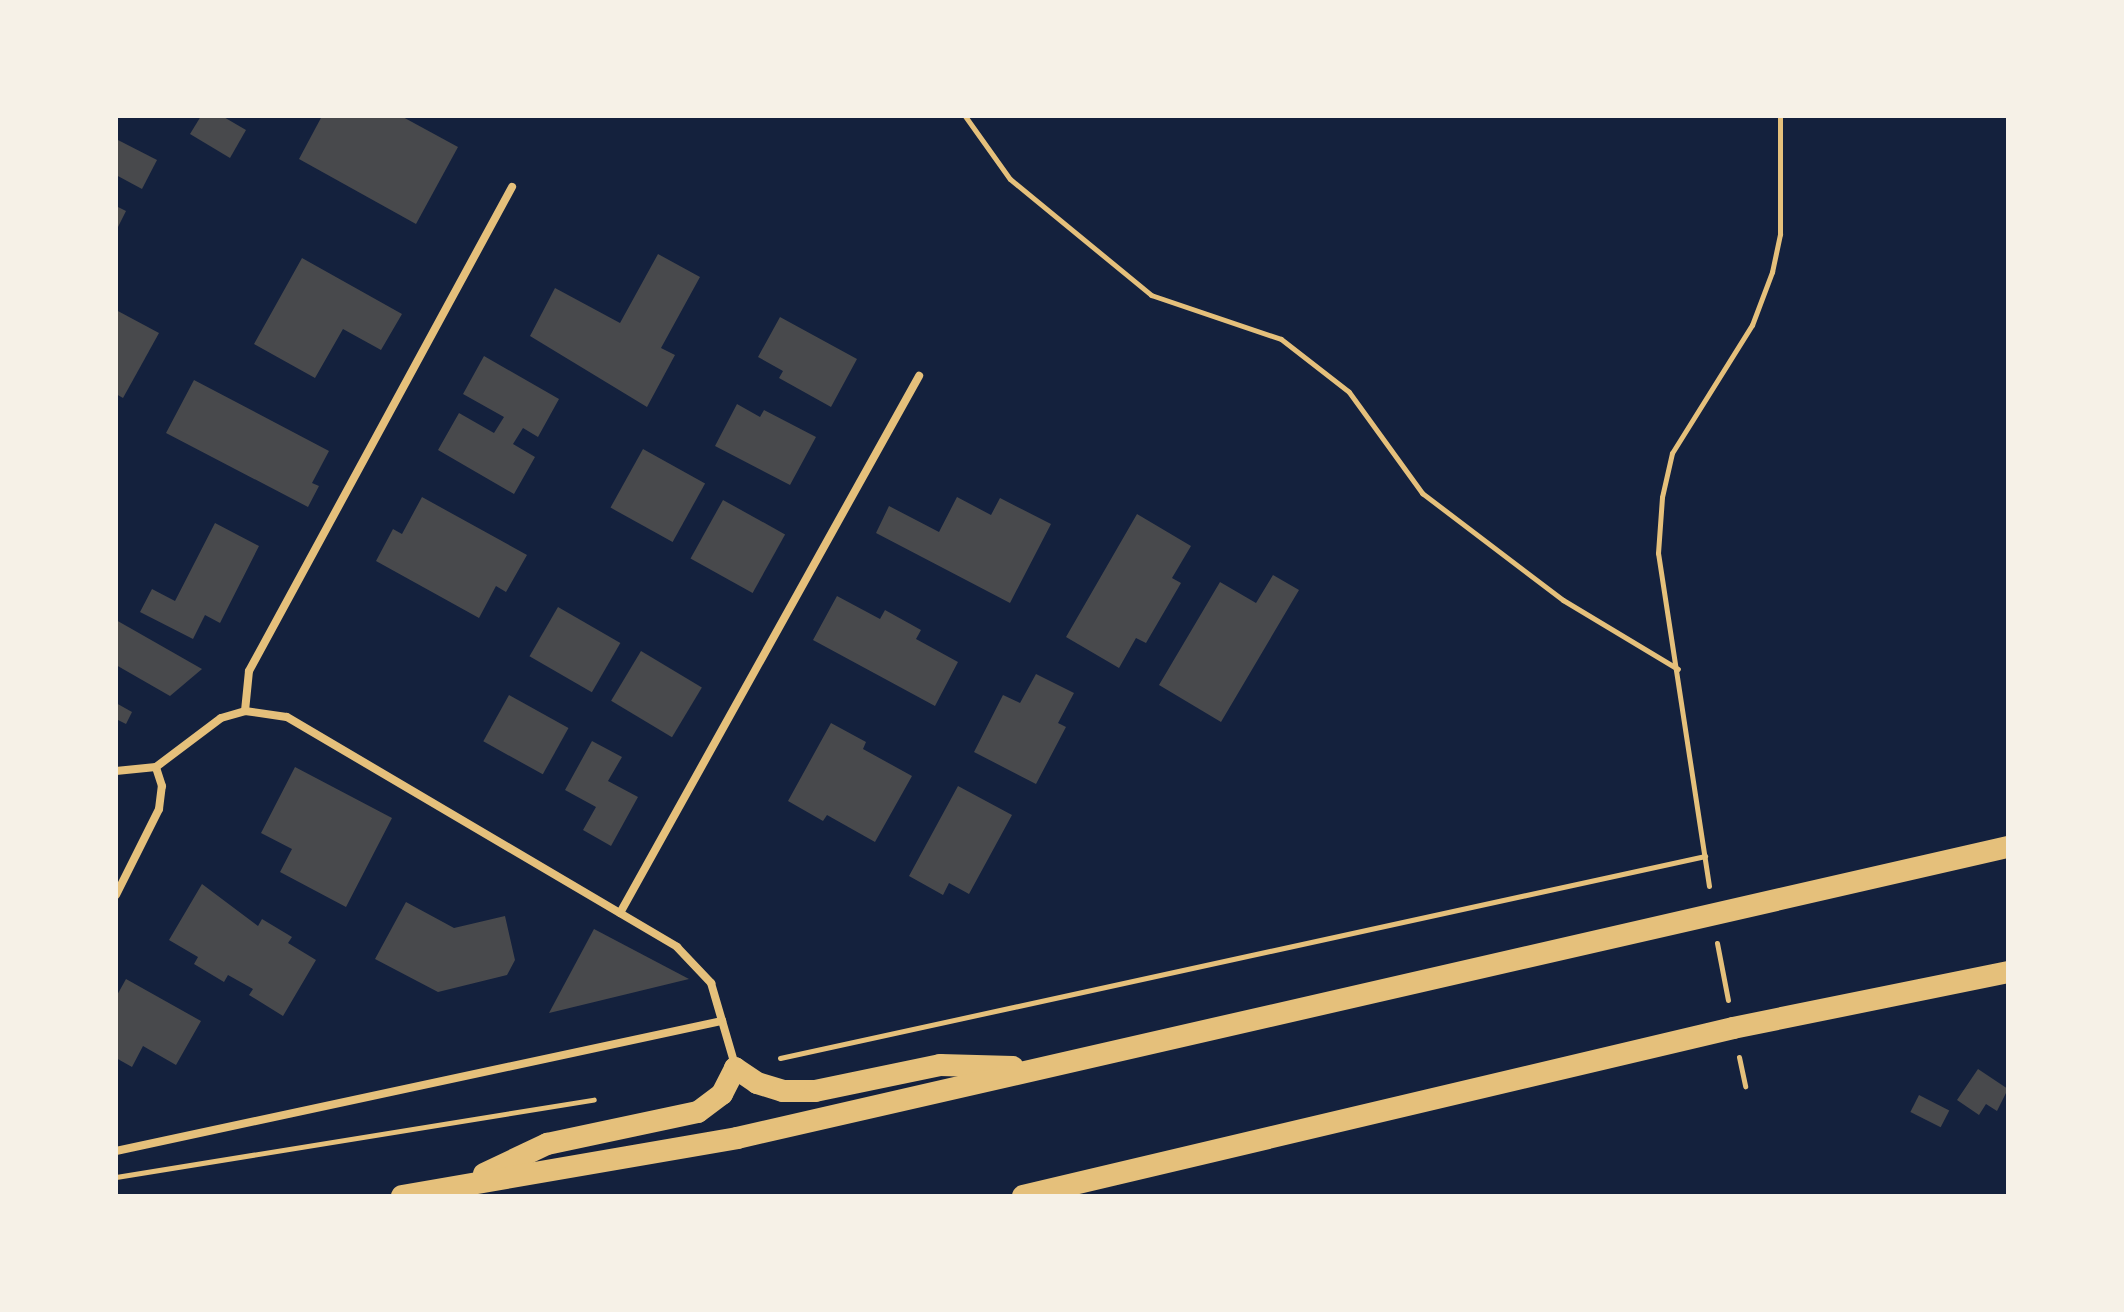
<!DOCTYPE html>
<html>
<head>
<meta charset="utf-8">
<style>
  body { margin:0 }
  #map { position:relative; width:2124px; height:1312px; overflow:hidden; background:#14213d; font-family:Signika,sans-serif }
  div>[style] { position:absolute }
  .building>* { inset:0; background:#48494c; transform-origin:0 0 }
  .path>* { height:5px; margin:-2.5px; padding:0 2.5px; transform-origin:2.5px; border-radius:2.5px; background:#e5c07b }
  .minor>* { height:8px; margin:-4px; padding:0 4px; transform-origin:4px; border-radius:4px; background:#e5c07b }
  .trunk>* { height:22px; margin:-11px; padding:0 11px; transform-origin:11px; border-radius:11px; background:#e5c07b }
  span { translate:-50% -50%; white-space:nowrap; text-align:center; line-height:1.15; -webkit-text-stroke:6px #f6f1e7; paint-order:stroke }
  .frame { position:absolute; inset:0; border:118px solid #f6f1e7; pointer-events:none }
</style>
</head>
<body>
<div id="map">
  <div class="building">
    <div style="clip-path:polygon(201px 116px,222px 116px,246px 130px,230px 158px,190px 134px)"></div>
    <div style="clip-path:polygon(322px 116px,401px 116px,458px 147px,416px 224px,299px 159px)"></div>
    <div style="clip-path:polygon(116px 139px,157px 160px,142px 189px,116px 175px)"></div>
    <div style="clip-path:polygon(116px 206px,126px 211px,116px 231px)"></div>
    <div style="clip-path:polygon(658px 254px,700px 277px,661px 348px,675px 355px,647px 407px,530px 336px,555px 288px,620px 323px)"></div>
    <div style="clip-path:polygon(302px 258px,402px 314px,381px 350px,343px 329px,315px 378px,254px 344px)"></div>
    <div style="clip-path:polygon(116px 310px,159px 333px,123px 398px,116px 394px)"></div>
    <div style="clip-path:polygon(780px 317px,857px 359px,831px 407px,779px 378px,783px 371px,758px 357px)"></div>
    <div style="clip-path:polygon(484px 356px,559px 399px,538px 437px,523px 428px,513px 444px,535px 457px,514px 494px,438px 450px,459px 413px,494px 433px,504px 417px,463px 394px)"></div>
    <div style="clip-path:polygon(194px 380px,329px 451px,312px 483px,319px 486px,308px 507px,166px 433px)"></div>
    <div style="clip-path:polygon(737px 404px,760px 417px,764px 410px,816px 437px,790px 485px,715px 446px)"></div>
    <div style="left:643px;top:449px;width:71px;height:67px;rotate:29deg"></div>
    <div style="clip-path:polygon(422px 497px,527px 555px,506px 592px,496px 586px,479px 618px,376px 561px,393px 529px,402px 534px)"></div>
    <div style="clip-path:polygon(957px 497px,991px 515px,1000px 498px,1051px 524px,1010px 603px,876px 533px,889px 506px,939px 532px)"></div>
    <div style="left:723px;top:500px;width:71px;height:67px;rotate:29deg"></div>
    <div style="clip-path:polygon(1137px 514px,1191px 546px,1172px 578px,1181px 583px,1146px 643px,1136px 638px,1119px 668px,1066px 637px)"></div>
    <div style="clip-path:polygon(215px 523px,259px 546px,220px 623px,205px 615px,193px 639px,140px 612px,152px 589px,175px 601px)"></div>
    <div style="clip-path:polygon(1273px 575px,1299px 590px,1221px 722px,1159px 685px,1220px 582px,1256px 603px)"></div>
    <div style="clip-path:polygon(837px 596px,880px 619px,885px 610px,921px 630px,916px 639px,958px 662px,935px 706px,813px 640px)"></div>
    <div style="left:558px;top:607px;width:72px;height:57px;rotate:30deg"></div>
    <div style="clip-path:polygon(116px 620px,202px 669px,170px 696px,116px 665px)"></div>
    <div style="left:641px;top:651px;width:71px;height:58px;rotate:31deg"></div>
    <div style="clip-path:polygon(1036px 674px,1074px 693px,1058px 723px,1066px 727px,1036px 784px,974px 752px,1003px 695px,1020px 703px)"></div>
    <div style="left:509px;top:695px;width:68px;height:53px;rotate:29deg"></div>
    <div style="clip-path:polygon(116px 703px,132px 712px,126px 724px,116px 719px)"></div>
    <div style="clip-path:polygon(831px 723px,866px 742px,863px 749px,912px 776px,875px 842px,827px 815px,823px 821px,788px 801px)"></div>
    <div style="clip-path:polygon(592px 741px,622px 757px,608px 781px,638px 797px,611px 846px,583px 830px,596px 807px,565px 790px)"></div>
    <div style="clip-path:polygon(295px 767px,392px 818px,346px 907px,280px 872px,292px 849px,261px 833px)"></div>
    <div style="clip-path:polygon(958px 786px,1012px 815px,969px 894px,949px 883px,943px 895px,909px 876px)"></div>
    <div style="clip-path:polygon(202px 884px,258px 926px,262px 919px,292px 937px,288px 943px,316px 960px,283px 1016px,249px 995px,253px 989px,228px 975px,224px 982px,194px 964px,198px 957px,169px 940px)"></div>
    <div style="clip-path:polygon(406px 902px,454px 928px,505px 916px,515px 960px,507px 975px,438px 992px,375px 959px)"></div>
    <div style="clip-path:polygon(594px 929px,689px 979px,549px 1013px)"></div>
    <div style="clip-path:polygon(126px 979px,201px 1021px,176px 1065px,143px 1046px,132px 1067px,116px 1058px,116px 997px)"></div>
    <div style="clip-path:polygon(1978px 1069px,2008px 1089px,1997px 1111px,1986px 1104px,1979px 1115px,1957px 1100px)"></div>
    <div style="left:1919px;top:1095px;width:34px;height:19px;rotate:27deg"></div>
  </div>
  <div class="path">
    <div style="left:965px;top:116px;width:77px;rotate:54.5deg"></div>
    <div style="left:1010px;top:179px;width:183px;rotate:39.4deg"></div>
    <div style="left:1151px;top:295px;width:137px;rotate:18.7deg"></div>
    <div style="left:1281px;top:339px;width:86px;rotate:37.9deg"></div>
    <div style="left:1349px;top:392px;width:125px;rotate:54.1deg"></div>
    <div style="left:1422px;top:493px;width:177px;rotate:37.2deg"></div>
    <div style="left:1563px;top:600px;width:134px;rotate:31deg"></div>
    <div style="left:1709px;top:886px;width:337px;rotate:-98.7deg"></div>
    <div style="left:1658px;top:553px;width:56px;rotate:-85.9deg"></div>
    <div style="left:1662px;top:497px;width:45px;rotate:-77.2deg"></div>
    <div style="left:1672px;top:453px;width:151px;rotate:-58deg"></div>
    <div style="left:1752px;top:325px;width:57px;rotate:-69.3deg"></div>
    <div style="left:1772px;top:272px;width:39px;rotate:-78deg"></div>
    <div style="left:1780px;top:234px;width:118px;rotate:-90deg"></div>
    <div style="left:1717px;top:943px;width:58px;rotate:79.1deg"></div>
    <div style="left:1739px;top:1057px;width:30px;rotate:78deg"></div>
    <div style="left:780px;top:1058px;width:947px;rotate:-12.32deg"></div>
    <div style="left:116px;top:1177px;width:484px;rotate:-9.2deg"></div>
  </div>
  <div class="minor">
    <div style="left:245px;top:711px;width:40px;rotate:-84.3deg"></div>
    <div style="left:249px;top:671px;width:551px;rotate:-61.48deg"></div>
    <div style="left:116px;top:771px;width:40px;rotate:-5.7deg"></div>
    <div style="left:156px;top:767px;width:81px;rotate:-37deg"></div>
    <div style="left:221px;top:718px;width:25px;rotate:-16deg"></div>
    <div style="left:245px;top:711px;width:42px;rotate:8.1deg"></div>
    <div style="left:287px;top:717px;width:453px;rotate:30.5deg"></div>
    <div style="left:677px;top:947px;width:50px;rotate:46.6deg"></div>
    <div style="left:711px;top:983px;width:85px;rotate:73.7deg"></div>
    <div style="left:116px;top:895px;width:96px;rotate:-63.4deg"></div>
    <div style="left:159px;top:809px;width:23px;rotate:-83deg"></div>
    <div style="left:162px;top:786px;width:20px;rotate:-108deg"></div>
    <div style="left:620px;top:913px;width:615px;rotate:-60.89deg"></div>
    <div style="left:116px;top:1151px;width:620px;rotate:-12.11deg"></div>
  </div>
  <div class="trunk">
    <div style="left:484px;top:1174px;width:70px;rotate:-25.5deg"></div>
    <div style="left:547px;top:1144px;width:154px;rotate:-12deg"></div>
    <div style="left:698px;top:1112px;width:30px;rotate:-37deg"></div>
    <div style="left:722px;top:1094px;width:29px;rotate:-63deg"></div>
    <div style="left:735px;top:1068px;width:27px;rotate:34deg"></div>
    <div style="left:757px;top:1083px;width:27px;rotate:17deg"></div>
    <div style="left:783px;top:1091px;width:32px"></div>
    <div style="left:815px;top:1091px;width:128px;rotate:-11.7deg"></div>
    <div style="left:940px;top:1065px;width:73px;rotate:1.6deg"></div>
    <div style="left:402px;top:1196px;width:340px;rotate:-9.8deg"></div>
    <div style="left:737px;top:1138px;width:1304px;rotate:-12.9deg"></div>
    <div style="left:1023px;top:1196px;width:730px;rotate:-13.31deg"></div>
    <div style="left:1733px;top:1028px;width:281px;rotate:-11.5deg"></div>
  </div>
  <div class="frame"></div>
</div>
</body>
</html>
